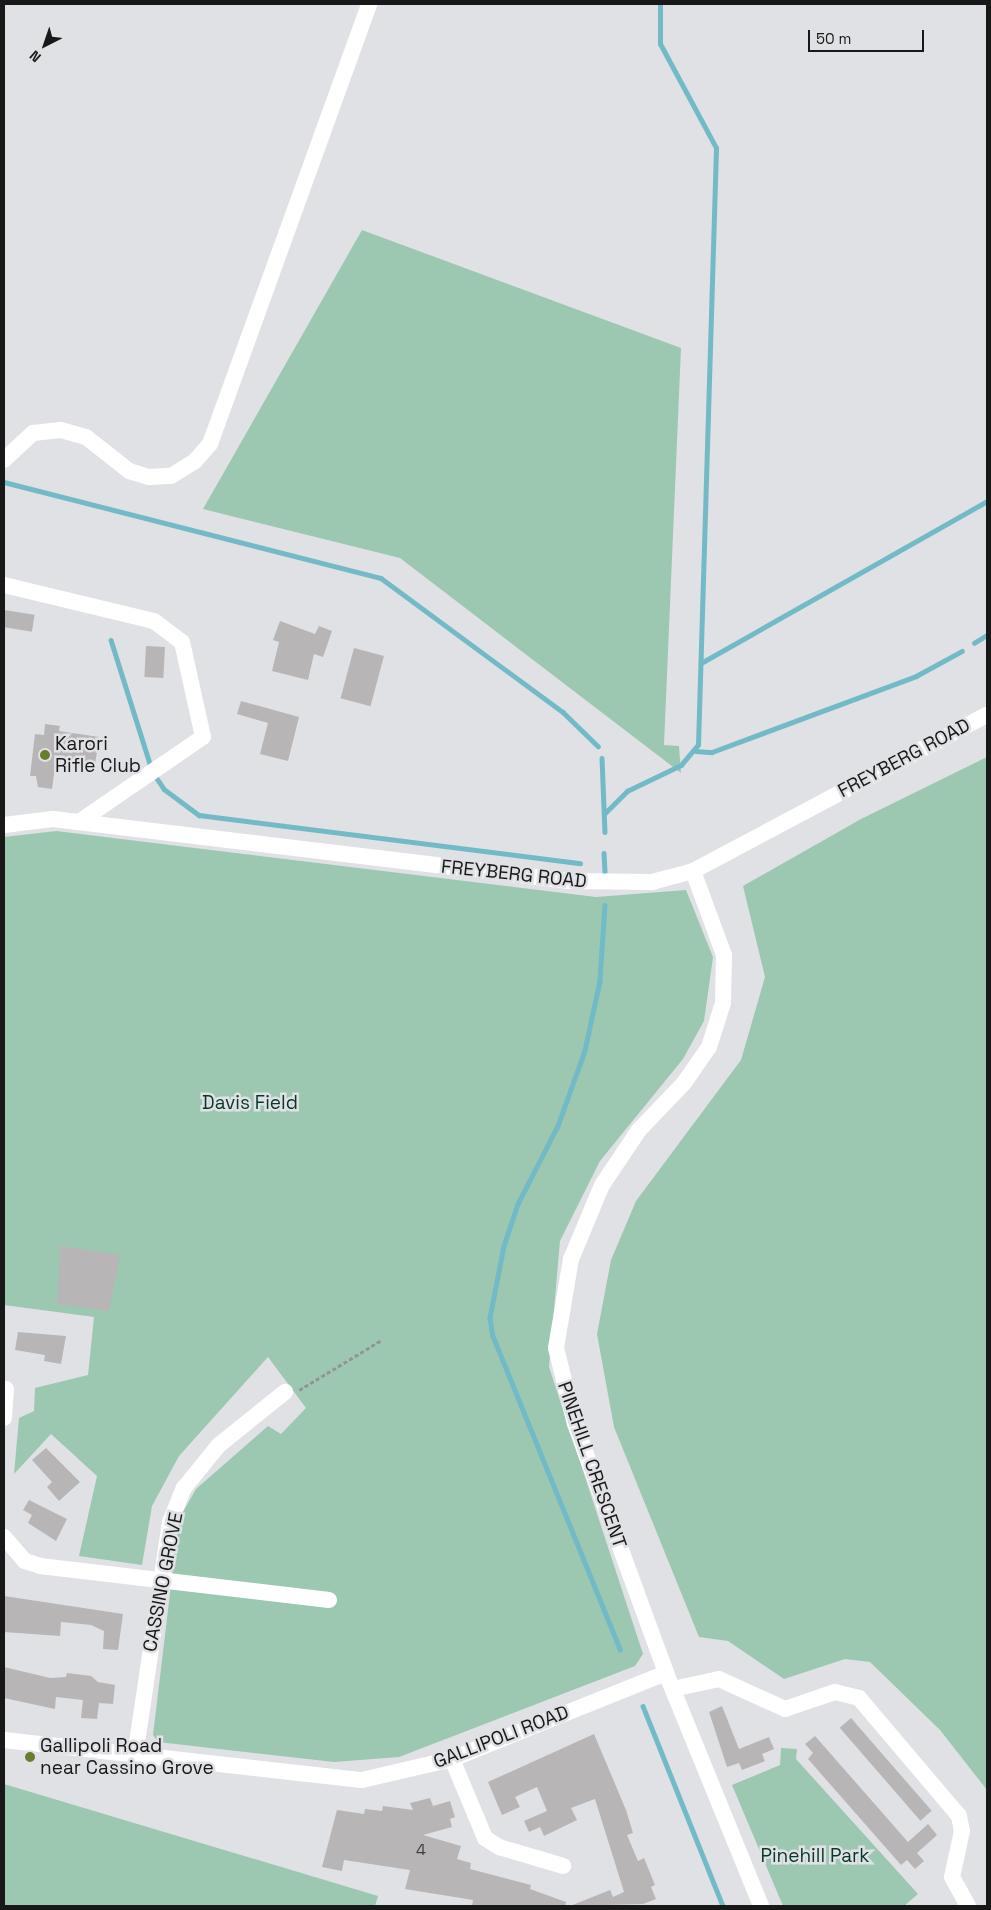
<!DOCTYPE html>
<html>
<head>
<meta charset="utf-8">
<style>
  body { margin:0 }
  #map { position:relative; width:991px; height:1910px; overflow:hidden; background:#e0e1e4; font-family:"Space Grotesk",sans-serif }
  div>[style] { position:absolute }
  .green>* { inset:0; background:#9cc8b1 }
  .stream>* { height:4.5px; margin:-2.25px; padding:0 2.25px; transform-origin:2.25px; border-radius:2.25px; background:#72bac6 }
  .building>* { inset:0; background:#b8b5b7; transform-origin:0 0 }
  .path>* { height:2.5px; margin-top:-1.25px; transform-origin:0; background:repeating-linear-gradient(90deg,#929395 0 4px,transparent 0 6.5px) }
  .minor>* { height:16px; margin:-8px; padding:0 8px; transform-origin:8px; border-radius:8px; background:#fff }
  .dots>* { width:14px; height:14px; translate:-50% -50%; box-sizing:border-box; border:2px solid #e0e1e4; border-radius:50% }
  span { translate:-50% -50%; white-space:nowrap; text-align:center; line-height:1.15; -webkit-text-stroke:5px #e0e1e4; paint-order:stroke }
  .number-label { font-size:16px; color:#403f40 }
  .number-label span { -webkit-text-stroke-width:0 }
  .poi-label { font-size:19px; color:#181819 }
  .left { translate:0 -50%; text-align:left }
  .street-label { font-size:19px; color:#181819 }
  .park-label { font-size:19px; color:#053825 }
  .frame { position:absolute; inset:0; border:5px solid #181819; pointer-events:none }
  .north { position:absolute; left:20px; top:20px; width:50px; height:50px; -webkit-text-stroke:4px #e0e1e4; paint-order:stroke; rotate:221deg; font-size:14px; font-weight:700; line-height:20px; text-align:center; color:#181819 }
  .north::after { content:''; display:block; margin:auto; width:18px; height:22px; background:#181819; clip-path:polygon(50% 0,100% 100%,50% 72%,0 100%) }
  .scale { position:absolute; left:808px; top:30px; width:116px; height:22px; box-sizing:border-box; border:2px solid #181819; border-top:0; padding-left:6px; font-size:15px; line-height:18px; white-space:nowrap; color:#181819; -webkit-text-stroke:4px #e0e1e4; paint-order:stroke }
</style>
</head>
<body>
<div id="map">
  <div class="green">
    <div style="clip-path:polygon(362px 230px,681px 348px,664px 745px,679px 746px,681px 773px,400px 558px,203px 509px)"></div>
    <div style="clip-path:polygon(987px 757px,987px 1790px,940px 1730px,870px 1662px,845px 1659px,784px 1679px,728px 1641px,699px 1637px,614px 1427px,597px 1334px,611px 1260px,636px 1201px,741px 1060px,765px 977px,743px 886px,861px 819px)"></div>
    <div style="clip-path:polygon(56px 831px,596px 897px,686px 890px,713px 957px,704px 1021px,683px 1059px,600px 1161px,560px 1241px,549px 1367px,643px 1654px,635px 1666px,399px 1757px,334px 1762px,158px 1742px,153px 1735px,179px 1519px,196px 1489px,268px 1426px,281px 1434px,306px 1408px,268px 1357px,179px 1456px,152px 1506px,142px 1565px,79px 1556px,97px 1476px,51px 1434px,14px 1474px,19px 1418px,34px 1411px,35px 1388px,88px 1375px,94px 1317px,4px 1305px,4px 837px)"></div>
    <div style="clip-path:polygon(781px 1748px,797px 1749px,796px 1759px,918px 1894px,904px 1906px,783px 1906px,732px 1785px,780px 1765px)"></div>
    <div style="clip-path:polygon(4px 1784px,378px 1896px,375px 1906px,4px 1906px)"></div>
  </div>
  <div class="stream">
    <div style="left:4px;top:482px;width:389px;rotate:14.3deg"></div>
    <div style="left:381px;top:578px;width:226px;rotate:36.4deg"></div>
    <div style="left:563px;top:712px;width:49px;rotate:44.2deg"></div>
    <div style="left:111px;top:640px;width:133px;rotate:72.5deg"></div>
    <div style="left:974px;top:643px;width:15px;rotate:-32deg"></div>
    <div style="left:701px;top:663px;width:329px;rotate:-29.5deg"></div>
    <div style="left:696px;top:751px;width:16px;rotate:4deg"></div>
    <div style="left:712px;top:752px;width:218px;rotate:-20.4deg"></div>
    <div style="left:916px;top:676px;width:52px;rotate:-28.5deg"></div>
    <div style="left:602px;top:758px;width:74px;rotate:87.7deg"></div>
    <div style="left:154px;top:774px;width:18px;rotate:56deg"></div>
    <div style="left:164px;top:789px;width:44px;rotate:36.6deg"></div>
    <div style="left:199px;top:815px;width:384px;rotate:7.2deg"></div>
    <div style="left:605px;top:813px;width:31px;rotate:-45deg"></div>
    <div style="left:627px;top:791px;width:60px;rotate:-25.7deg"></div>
    <div style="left:681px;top:765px;width:26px;rotate:-50deg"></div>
    <div style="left:698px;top:745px;width:597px;rotate:-88.27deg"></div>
    <div style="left:716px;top:148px;width:118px;rotate:-118.3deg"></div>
    <div style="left:660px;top:44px;width:40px;rotate:-90deg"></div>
    <div style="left:604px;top:853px;width:19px;rotate:87deg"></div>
    <div style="left:605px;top:905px;width:76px;rotate:93.8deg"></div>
    <div style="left:600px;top:981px;width:72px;rotate:102.1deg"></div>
    <div style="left:585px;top:1051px;width:80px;rotate:109.8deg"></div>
    <div style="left:558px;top:1126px;width:88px;rotate:117.1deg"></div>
    <div style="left:518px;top:1204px;width:44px;rotate:108.4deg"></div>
    <div style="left:504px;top:1246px;width:73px;rotate:101deg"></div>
    <div style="left:490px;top:1318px;width:18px;rotate:81deg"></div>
    <div style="left:493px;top:1336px;width:338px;rotate:67.9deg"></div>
    <div style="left:643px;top:1706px;width:215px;rotate:68.2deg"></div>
  </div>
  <div class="building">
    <div style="left:4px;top:610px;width:31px;height:17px;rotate:9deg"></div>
    <div style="clip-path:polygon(280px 621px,315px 634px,319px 626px,332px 631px,323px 657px,314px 654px,308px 680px,272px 671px,279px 642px,273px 640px)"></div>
    <div style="left:146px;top:646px;width:19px;height:31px;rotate:3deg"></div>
    <div style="left:354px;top:648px;width:31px;height:52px;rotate:15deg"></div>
    <div style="clip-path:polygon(241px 701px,299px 717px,288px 761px,260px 754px,268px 723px,237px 714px)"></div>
    <div style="clip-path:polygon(45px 724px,60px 726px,59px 731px,99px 737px,95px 765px,56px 759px,52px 789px,38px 787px,36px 776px,30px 776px,35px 734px,44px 735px)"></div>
    <div style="clip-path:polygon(60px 1246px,120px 1255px,109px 1311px,57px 1304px)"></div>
    <div style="clip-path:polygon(18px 1332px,66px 1336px,61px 1364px,44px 1361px,45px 1355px,15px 1350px)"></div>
    <div style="clip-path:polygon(46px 1448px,80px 1482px,59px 1501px,47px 1487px,52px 1482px,32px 1460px)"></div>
    <div style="clip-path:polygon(29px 1500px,67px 1519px,56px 1541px,28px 1523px,32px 1515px,23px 1510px)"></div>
    <div style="clip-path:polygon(4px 1596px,123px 1614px,118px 1650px,103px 1649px,104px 1631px,91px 1625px,61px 1622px,60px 1636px,4px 1632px)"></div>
    <div style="clip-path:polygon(4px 1667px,50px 1678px,66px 1677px,67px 1673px,91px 1676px,98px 1682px,115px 1685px,113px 1704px,99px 1703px,97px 1719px,81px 1718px,83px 1700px,56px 1697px,55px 1709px,4px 1698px)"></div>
    <div style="clip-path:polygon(722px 1706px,739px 1749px,769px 1737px,774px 1749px,762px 1754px,765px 1761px,742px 1770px,739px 1763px,727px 1767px,709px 1712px)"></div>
    <div style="left:851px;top:1718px;width:123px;height:15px;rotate:49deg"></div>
    <div style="clip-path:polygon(594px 1734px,626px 1810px,633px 1833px,627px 1835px,638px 1861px,644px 1858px,655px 1885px,651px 1887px,656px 1899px,643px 1904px,570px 1906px,610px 1890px,613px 1897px,624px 1892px,595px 1799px,571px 1808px,577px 1820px,544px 1836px,540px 1827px,529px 1832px,524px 1821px,547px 1811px,537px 1787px,515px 1797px,520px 1807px,502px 1815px,488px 1782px)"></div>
    <div style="clip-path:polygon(815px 1736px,908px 1842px,928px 1824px,937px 1835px,917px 1853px,924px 1861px,915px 1869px,907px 1860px,901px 1865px,808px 1759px,813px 1753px,805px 1744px)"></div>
    <div style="clip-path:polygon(430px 1798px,433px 1806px,450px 1801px,455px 1817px,450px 1819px,452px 1827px,423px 1835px,461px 1846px,457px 1859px,471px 1863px,470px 1869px,531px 1885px,530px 1889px,566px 1902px,565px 1906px,472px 1906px,473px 1900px,405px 1889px,410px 1870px,344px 1860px,342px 1871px,322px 1867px,337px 1810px,364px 1814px,365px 1809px,382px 1811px,383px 1806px,413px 1810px,410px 1803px)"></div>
  </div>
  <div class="path">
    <div style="left:299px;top:1390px;width:95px;rotate:-31.2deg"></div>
  </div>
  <div class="minor">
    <div style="left:4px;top:460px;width:40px;rotate:-43deg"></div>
    <div style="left:33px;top:433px;width:28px;rotate:-6deg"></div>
    <div style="left:61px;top:430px;width:26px;rotate:16deg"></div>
    <div style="left:86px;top:437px;width:55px;rotate:38.3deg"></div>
    <div style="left:129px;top:471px;width:21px;rotate:17deg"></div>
    <div style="left:149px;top:477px;width:22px;rotate:-3deg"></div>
    <div style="left:171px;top:476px;width:28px;rotate:-32deg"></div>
    <div style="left:195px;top:461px;width:23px;rotate:-49deg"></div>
    <div style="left:210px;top:444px;width:468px;rotate:-70.1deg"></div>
    <div style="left:4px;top:585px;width:154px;rotate:13.5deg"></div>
    <div style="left:154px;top:621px;width:35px;rotate:37deg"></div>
    <div style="left:182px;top:642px;width:97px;rotate:77.5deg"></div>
    <div style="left:203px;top:737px;width:150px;rotate:145.6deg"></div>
    <div style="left:4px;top:825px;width:49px;rotate:-7deg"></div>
    <div style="left:53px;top:819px;width:520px;rotate:6.85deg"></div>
    <div style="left:569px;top:881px;width:83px;rotate:0.7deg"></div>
    <div style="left:652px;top:882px;width:42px;rotate:-15deg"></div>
    <div style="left:693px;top:871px;width:333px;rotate:-28deg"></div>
    <div style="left:693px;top:871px;width:90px;rotate:69.7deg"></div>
    <div style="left:724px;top:955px;width:48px;rotate:91.2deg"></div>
    <div style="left:723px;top:1003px;width:46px;rotate:107.7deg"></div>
    <div style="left:709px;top:1047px;width:44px;rotate:124.8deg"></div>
    <div style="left:684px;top:1083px;width:65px;rotate:133.8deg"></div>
    <div style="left:639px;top:1130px;width:66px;rotate:123.9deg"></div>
    <div style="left:602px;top:1185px;width:80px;rotate:112.7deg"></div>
    <div style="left:571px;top:1259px;width:90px;rotate:99.6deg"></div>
    <div style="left:556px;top:1348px;width:78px;rotate:76deg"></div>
    <div style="left:575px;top:1424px;width:265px;rotate:69.9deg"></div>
    <div style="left:666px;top:1673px;width:252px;rotate:67.8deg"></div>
    <div style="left:4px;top:1418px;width:29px;rotate:-86deg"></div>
    <div style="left:4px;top:1537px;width:32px;rotate:49deg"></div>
    <div style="left:25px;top:1561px;width:16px;rotate:18deg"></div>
    <div style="left:40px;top:1566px;width:291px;rotate:6.7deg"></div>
    <div style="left:673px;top:1689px;width:47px;rotate:-12.3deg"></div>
    <div style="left:719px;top:1679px;width:72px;rotate:24.4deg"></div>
    <div style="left:785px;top:1709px;width:53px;rotate:-18.8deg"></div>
    <div style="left:835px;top:1692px;width:25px;rotate:14deg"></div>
    <div style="left:859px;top:1698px;width:155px;rotate:49.7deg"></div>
    <div style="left:959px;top:1816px;width:15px;rotate:79deg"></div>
    <div style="left:962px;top:1831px;width:47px;rotate:102.3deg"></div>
    <div style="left:952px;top:1877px;width:33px;rotate:61deg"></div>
    <div style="left:4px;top:1740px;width:360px;rotate:6.4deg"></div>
    <div style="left:362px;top:1780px;width:92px;rotate:-13.1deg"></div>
    <div style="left:452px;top:1759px;width:231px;rotate:-21.9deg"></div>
    <div style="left:135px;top:1756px;width:237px;rotate:-81.5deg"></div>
    <div style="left:170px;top:1522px;width:37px;rotate:-68deg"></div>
    <div style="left:184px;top:1488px;width:55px;rotate:-50.9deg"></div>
    <div style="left:219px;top:1445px;width:85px;rotate:-38.8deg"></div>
    <div style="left:452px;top:1759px;width:86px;rotate:67.3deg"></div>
    <div style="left:485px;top:1838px;width:17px;rotate:33deg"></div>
    <div style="left:499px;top:1847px;width:67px;rotate:16.5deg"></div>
  </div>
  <div class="dots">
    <div style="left:45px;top:755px;background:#687d2e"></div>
    <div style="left:30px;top:1757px;background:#687d2e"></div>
  </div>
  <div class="number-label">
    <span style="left:421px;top:1850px">4</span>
  </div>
  <div class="poi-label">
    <span class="left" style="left:55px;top:755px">Karori<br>Rifle Club</span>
    <span class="left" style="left:40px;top:1757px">Gallipoli Road<br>near Cassino Grove</span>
  </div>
  <div class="street-label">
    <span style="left:904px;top:758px;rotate:-28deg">FREYBERG ROAD</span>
    <span style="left:514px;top:874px;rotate:6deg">FREYBERG ROAD</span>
    <span style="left:592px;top:1465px;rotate:71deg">PINEHILL CRESCENT</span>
    <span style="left:163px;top:1582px;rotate:-79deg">CASSINO GROVE</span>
    <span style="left:501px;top:1737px;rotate:-21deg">GALLIPOLI ROAD</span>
  </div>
  <div class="park-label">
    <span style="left:250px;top:1103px">Davis Field</span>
    <span style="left:815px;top:1856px">Pinehill Park</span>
  </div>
  <div class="frame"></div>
  <div class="north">N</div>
  <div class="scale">50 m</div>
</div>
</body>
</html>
